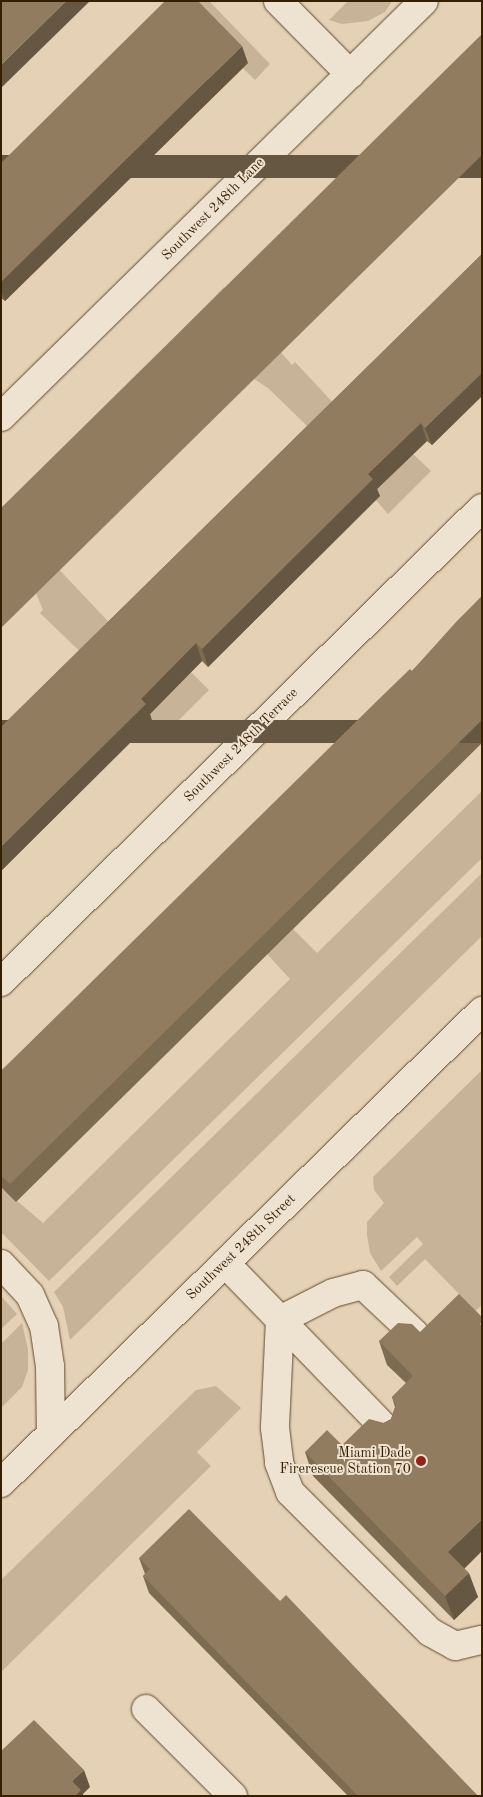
<!DOCTYPE html>
<html>
<head>
<meta charset="utf-8">
<style>
  body { margin:0 }
  #map { position:relative; width:483px; height:1797px; overflow:hidden; background:#e5d2b6; font-family:"Old Standard TT",serif }
  div>[style] { position:absolute }
  .green>* { inset:0; background:#c7b397 }
  .roads { filter:drop-shadow(0 0 1px #624b2e) drop-shadow(0 0 1px #624b2e) }
  .minor>* { height:28px; margin:-14px; padding:0 14px; transform-origin:14px; border-radius:14px; background:#eee2d0 }
  .wall>* { inset:0; background:#7d6b52 }
  .shaded-wall>* { inset:0; background:#665742; transform-origin:0 0 }
  .building>* { inset:0; background:#917c5f }
  .dots>* { width:14px; height:14px; translate:-50% -50%; box-sizing:border-box; border:2px solid #eee2d0; border-radius:50% }
  span { translate:-50% -50%; white-space:nowrap; text-align:center; line-height:1.15; -webkit-text-stroke:4px #eee2d0; paint-order:stroke }
  .street-label { font-size:14px; color:#361e00 }
  .poi-label { font-size:14px; color:#361e00 }
  .right { translate:-100% -50%; text-align:right }
  .frame { position:absolute; inset:0; border:2px solid #361e00; pointer-events:none }
</style>
</head>
<body>
<div id="map">
  <div class="green">
    <div style="clip-path:polygon(181px 1px,209px 1px,270px 64px,255px 80px,243px 68px,248px 63px)"></div>
    <div style="clip-path:polygon(348px 1px,391px 1px,391px 3px,385px 12px,368px 21px,342px 24px,329px 20px)"></div>
    <div style="clip-path:polygon(224px 287px,292px 365px,295px 362px,396px 470px,413px 454px,431px 471px,388px 514px,376px 500px,379px 496px,268px 388px,180px 332px)"></div>
    <div style="clip-path:polygon(1px 508px,173px 690px,191px 672px,209px 690px,162px 737px,150px 724px,152px 721px,40px 613px,43px 610px)"></div>
    <div style="clip-path:polygon(482px 791px,482px 858px,49px 1281px,1px 1232px,1px 1187px,43px 1223px,290px 979px,267px 954px,269px 952px,293px 929px,317px 953px)"></div>
    <div style="clip-path:polygon(482px 873px,482px 936px,70px 1340px,63px 1307px,54px 1292px)"></div>
    <div style="clip-path:polygon(482px 1070px,482px 1305px,468px 1318px,433px 1320px,459px 1294px,425px 1259px,397px 1286px,389px 1277px,423px 1244px,417px 1237px,381px 1271px,370px 1253px,367px 1235px,367px 1222px,384px 1203px,374px 1190px,373px 1177px)"></div>
    <div style="clip-path:polygon(1px 1296px,17px 1314px,1px 1329px)"></div>
    <div style="clip-path:polygon(22px 1323px,28px 1349px,28px 1370px,22px 1387px,1px 1408px,1px 1344px)"></div>
    <div style="clip-path:polygon(216px 1386px,241px 1408px,197px 1452px,211px 1466px,1px 1672px,1px 1580px,196px 1390px)"></div>
  </div>
  <div class="roads">
    <div class="minor">
      <div style="left:278px;top:1px;width:103px;rotate:45.4deg"></div>
      <div style="left:1px;top:417px;width:593px;rotate:-44.52deg"></div>
      <div style="left:1px;top:982px;width:675px;rotate:-44.58deg"></div>
      <div style="left:225px;top:1263px;width:235px;rotate:45.9deg"></div>
      <div style="left:1px;top:1264px;width:42px;rotate:46.9deg"></div>
      <div style="left:30px;top:1295px;width:34px;rotate:66deg"></div>
      <div style="left:44px;top:1326px;width:40px;rotate:81.5deg"></div>
      <div style="left:50px;top:1366px;width:68px;rotate:89.2deg"></div>
      <div style="left:280px;top:1320px;width:108px;rotate:92.7deg"></div>
      <div style="left:275px;top:1428px;width:35px;rotate:83deg"></div>
      <div style="left:279px;top:1463px;width:31px;rotate:69deg"></div>
      <div style="left:290px;top:1492px;width:198px;rotate:45deg"></div>
      <div style="left:430px;top:1632px;width:29px;rotate:29deg"></div>
      <div style="left:455px;top:1646px;width:28px;rotate:-13deg"></div>
      <div style="left:280px;top:1320px;width:59px;rotate:-27deg"></div>
      <div style="left:333px;top:1293px;width:31px;rotate:-15deg"></div>
      <div style="left:363px;top:1285px;width:71px;rotate:43.3deg"></div>
      <div style="left:1px;top:1483px;width:674px;rotate:-44.46deg"></div>
      <div style="left:146px;top:1709px;width:123px;rotate:45deg"></div>
    </div>
  </div>
  <div class="wall">
    <div style="clip-path:polygon(248px 63px,5px 301px,1px 298px,1px 163px)"></div>
    <div style="clip-path:polygon(482px 254px,482px 396px,432px 445px,427px 441px,377px 489px,380px 496px,208px 667px,202px 661px,150px 714px,152px 721px,1px 871px,1px 727px)"></div>
    <div style="clip-path:polygon(482px 596px,482px 743px,16px 1202px,1px 1187px,1px 1071px,412px 671px)"></div>
    <div style="clip-path:polygon(412px 1324px,464px 1568px,478px 1597px,454px 1620px,313px 1476px,305px 1452px,342px 1445px,391px 1419px,395px 1407px,392px 1397px,406px 1383px,387px 1365px,379px 1341px)"></div>
    <div style="clip-path:polygon(139px 1558px,280px 1601px,478px 1796px,348px 1796px,149px 1593px,143px 1576px,145px 1574px)"></div>
  </div>
  <div class="shaded-wall">
    <div style="clip-path:polygon(66px 1px,90px 1px,1px 88px,1px 65px)"></div>
    <div style="clip-path:polygon(242px 46px,248px 63px,5px 301px,1px 291px,1px 282px)"></div>
    <div style="left:482px;top:155px;width:23px;height:675px;rotate:90deg"></div>
    <div style="clip-path:polygon(482px 373px,482px 396px,432px 445px,425px 428px)"></div>
    <div style="clip-path:polygon(421px 423px,427px 441px,377px 489px,380px 496px,208px 667px,202px 649px,368px 474px)"></div>
    <div style="clip-path:polygon(196px 643px,202px 661px,150px 714px,152px 721px,1px 871px,1px 847px,141px 699px)"></div>
    <div style="left:482px;top:720px;width:23px;height:662px;rotate:90deg"></div>
    <div style="clip-path:polygon(482px 1519px,482px 1551px,457px 1576px,448px 1552px)"></div>
    <div style="clip-path:polygon(469px 1573px,478px 1597px,454px 1620px,445px 1596px)"></div>
    <div style="clip-path:polygon(84px 1770px,90px 1787px,83px 1794px,83px 1796px,75px 1796px,72px 1781px)"></div>
  </div>
  <div class="building">
    <div style="clip-path:polygon(1px 1px,66px 1px,1px 65px)"></div>
    <div style="clip-path:polygon(165px 1px,198px 1px,242px 46px,1px 282px,1px 163px)"></div>
    <div style="clip-path:polygon(482px 34px,482px 155px,1px 628px,1px 508px)"></div>
    <div style="clip-path:polygon(482px 254px,482px 373px,425px 428px,421px 423px,368px 474px,373px 479px,202px 649px,196px 643px,141px 699px,146px 704px,1px 847px,1px 727px)"></div>
    <div style="clip-path:polygon(482px 596px,482px 720px,10px 1184px,1px 1176px,1px 1071px,379px 699px,410px 669px,412px 671px,457px 621px)"></div>
    <div style="clip-path:polygon(459px 1294px,482px 1317px,482px 1322px,480px 1324px,482px 1326px,482px 1519px,448px 1552px,469px 1573px,445px 1596px,305px 1452px,327px 1430px,342px 1445px,369px 1419px,384px 1423px,391px 1419px,396px 1405px,392px 1397px,413px 1376px,379px 1341px,398px 1323px,412px 1324px,420px 1332px)"></div>
    <div style="clip-path:polygon(189px 1509px,280px 1601px,286px 1595px,478px 1796px,358px 1796px,143px 1576px,150px 1569px,139px 1558px)"></div>
    <div style="clip-path:polygon(34px 1720px,84px 1770px,72px 1781px,81px 1790px,75px 1796px,1px 1796px,1px 1751px)"></div>
  </div>
  <div class="dots">
    <div style="left:421px;top:1461px;background:#8f2418"></div>
  </div>
  <div class="street-label">
    <span style="left:213px;top:209px;rotate:-45deg">Southwest 248th Lane</span>
    <span style="left:241px;top:745px;rotate:-45deg">Southwest 248th Terrace</span>
    <span style="left:241px;top:1247px;rotate:-44deg">Southwest 248th Street</span>
  </div>
  <div class="poi-label">
    <span class="right" style="left:411px;top:1461px">Miami Dade<br>Firerescue Station 70</span>
  </div>
  <div class="frame"></div>
</div>
</body>
</html>
